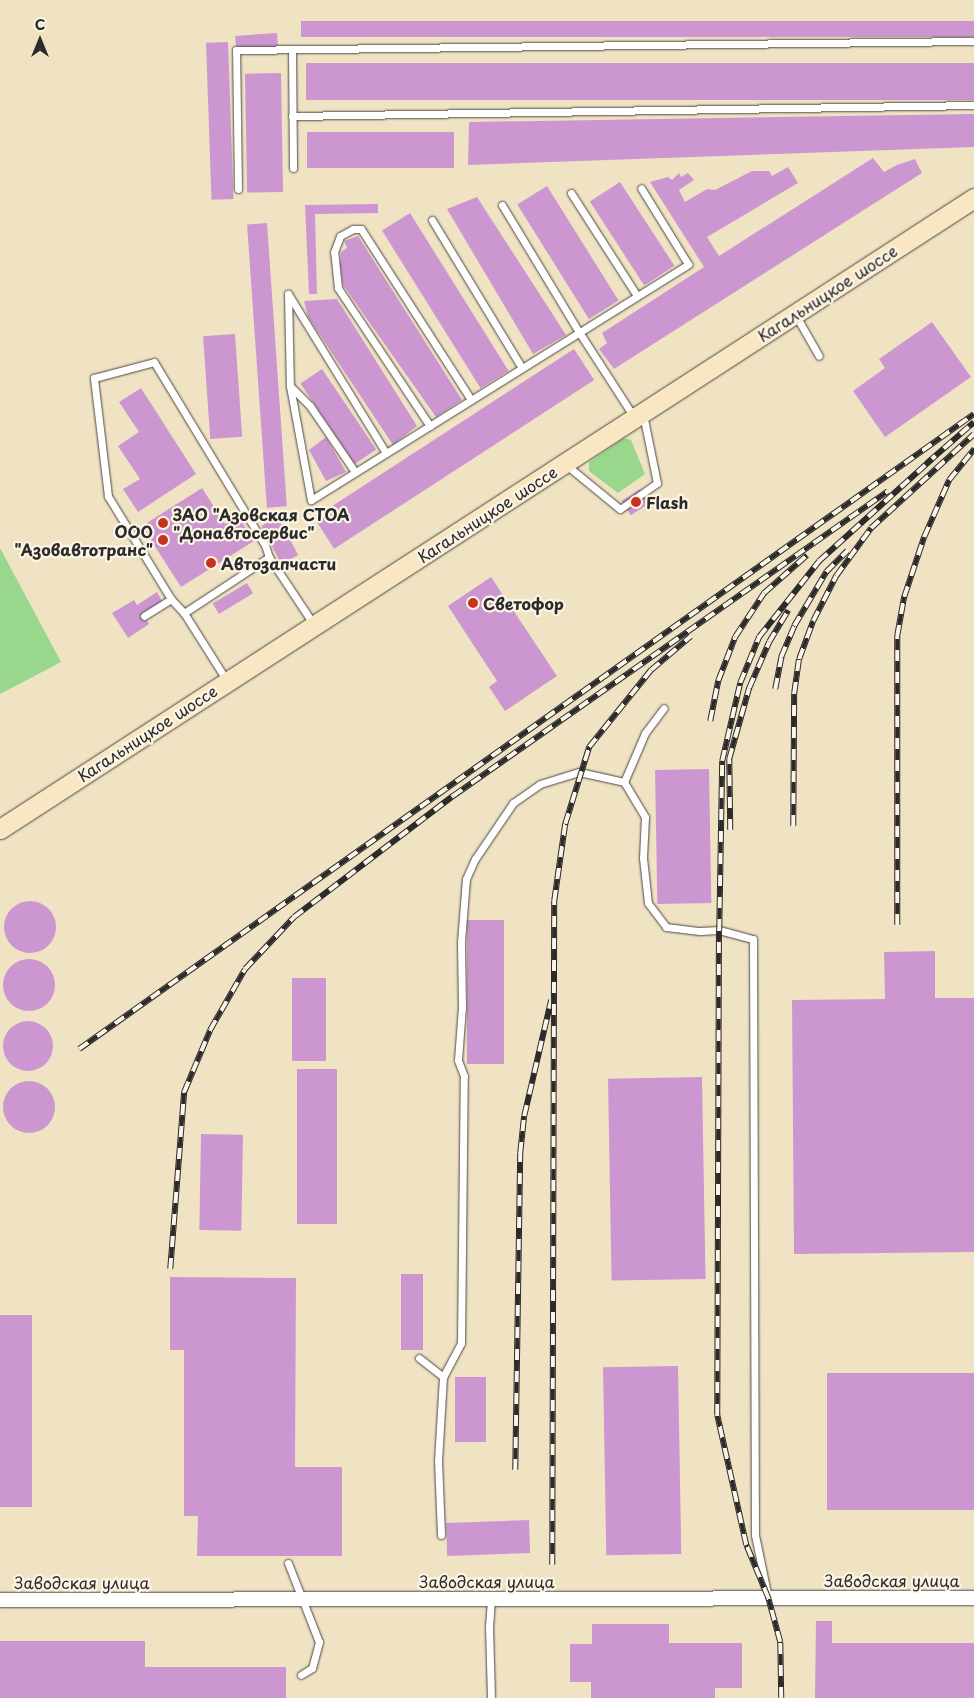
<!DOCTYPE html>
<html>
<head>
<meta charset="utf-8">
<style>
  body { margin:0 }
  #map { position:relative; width:974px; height:1698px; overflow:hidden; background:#f0e3c4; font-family:"Playpen Sans",sans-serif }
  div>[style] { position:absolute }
  .green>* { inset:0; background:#98d78c }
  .building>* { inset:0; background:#cc97d1; transform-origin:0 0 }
  .round { border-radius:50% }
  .roads { filter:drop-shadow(0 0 1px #494742) drop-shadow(0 0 1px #494742) }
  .lane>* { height:7px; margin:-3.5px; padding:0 3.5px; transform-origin:3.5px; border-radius:3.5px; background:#fff }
  .street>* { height:14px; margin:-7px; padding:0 7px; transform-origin:7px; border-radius:7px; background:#fff }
  .secondary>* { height:19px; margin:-9.5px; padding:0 9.5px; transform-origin:9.5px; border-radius:9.5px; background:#f9e7c3 }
  .rail>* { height:5.5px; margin-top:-2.75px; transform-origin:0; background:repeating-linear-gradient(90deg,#fcf5e5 0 11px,#2b2b2b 0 22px); box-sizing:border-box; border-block:1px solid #2b2b2b }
  .dots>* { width:14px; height:14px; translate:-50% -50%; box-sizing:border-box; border:2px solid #fcf5e5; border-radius:50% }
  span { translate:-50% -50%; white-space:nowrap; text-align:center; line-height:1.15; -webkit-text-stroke:4.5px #fcf5e5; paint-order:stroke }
  .street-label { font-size:16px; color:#2b2b2b }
  .poi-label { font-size:16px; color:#2b2b2b; font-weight:700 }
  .left { translate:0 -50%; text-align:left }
  .right { translate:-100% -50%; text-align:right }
  .north { position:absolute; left:15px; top:15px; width:50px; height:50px; -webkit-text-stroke:4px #fcf5e5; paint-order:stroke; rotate:0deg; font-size:14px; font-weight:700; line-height:20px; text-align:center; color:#2b2b2b }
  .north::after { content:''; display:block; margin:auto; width:18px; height:22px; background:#2b2b2b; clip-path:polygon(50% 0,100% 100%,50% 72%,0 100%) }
</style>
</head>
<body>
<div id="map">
  <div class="green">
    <div style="clip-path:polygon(624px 438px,631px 440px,645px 474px,618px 493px,589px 471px,589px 462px)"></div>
    <div style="clip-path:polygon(0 548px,61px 662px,0 694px)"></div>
  </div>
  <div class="building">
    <div style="left:974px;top:21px;width:16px;height:673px;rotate:90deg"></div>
    <div style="left:277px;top:33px;width:15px;height:42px;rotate:86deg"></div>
    <div style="left:228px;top:42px;width:157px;height:22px;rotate:88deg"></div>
    <div style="left:974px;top:63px;width:37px;height:668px;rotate:90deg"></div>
    <div style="left:281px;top:73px;width:119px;height:36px;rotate:89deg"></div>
    <div style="clip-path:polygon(974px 114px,974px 147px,468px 165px,469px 122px)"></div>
    <div style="left:454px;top:132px;width:36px;height:147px;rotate:90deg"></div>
    <div style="clip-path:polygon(873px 158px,884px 172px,897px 165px,915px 159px,922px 173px,614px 369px,599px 349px,607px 343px,602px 333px,704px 267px,650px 182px,668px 177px,672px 180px,679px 173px,681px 177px,688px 173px,694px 180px,679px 190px,685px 202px,707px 189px,715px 190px,752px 171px,769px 171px,772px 176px,788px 167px,798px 183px,707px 237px,719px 256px)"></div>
    <div style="left:620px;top:182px;width:100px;height:36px;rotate:57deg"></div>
    <div style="left:547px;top:186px;width:135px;height:35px;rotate:58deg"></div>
    <div style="clip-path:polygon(477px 197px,566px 335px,533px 354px,447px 209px)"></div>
    <div style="clip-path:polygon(378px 204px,378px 213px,315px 214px,317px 294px,309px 294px,305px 205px)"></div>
    <div style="left:410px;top:213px;width:186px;height:33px;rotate:58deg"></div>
    <div style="left:267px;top:223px;width:284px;height:20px;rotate:86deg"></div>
    <div style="clip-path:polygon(358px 236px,462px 400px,436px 417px,343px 285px,340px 266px,341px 252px,347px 248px,344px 241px)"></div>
    <div style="clip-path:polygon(337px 299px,417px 426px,393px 445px,308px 317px,304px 301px)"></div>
    <div style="clip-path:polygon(932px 322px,971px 377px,885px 437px,853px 391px,885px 368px,879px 359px)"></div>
    <div style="left:235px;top:334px;width:103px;height:32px;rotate:86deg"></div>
    <div style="left:574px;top:349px;width:37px;height:310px;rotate:57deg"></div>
    <div style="left:322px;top:369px;width:97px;height:26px;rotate:56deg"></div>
    <div style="clip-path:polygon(141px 388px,196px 474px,138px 512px,123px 489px,140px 479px,118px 446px,139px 432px,119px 402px)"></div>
    <div style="clip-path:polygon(326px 437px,346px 472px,326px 481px,309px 450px)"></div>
    <div style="clip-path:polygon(202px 488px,225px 524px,238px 516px,254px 541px,181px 587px,142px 526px)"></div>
    <div style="left:640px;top:489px;width:17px;height:22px;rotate:57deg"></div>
    <div style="left:278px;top:517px;width:43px;height:19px;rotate:62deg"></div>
    <div style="clip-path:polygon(491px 577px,557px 676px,505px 711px,489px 687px,497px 681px,448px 606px)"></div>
    <div style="left:247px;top:583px;width:12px;height:40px;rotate:59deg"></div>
    <div style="clip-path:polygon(157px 592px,162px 601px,142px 613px,149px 624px,128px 638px,112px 613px,134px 600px,137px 605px)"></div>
    <div style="left:709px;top:769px;width:134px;height:54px;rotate:89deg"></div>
    <div class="round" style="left:4px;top:901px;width:52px;height:52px"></div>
    <div style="left:504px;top:920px;width:144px;height:37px;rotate:90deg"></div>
    <div style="clip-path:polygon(935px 951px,935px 998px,974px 998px,974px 1252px,794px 1254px,792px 1000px,885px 999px,884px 952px)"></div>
    <div class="round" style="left:3px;top:959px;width:52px;height:52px"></div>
    <div style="left:292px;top:978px;width:34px;height:83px"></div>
    <div class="round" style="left:3px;top:1021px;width:50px;height:50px"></div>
    <div style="left:297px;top:1069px;width:40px;height:155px"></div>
    <div style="left:702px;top:1077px;width:202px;height:94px;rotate:89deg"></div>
    <div class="round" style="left:3px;top:1081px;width:52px;height:52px"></div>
    <div style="left:201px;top:1134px;width:42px;height:96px;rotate:1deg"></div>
    <div style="left:401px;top:1274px;width:22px;height:76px"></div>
    <div style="clip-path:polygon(170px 1277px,296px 1278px,295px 1467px,342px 1467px,342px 1556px,197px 1556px,198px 1516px,184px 1516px,184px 1350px,170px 1350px)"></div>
    <div style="left:0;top:1315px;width:32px;height:192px"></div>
    <div style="left:678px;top:1366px;width:188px;height:75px;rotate:89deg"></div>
    <div style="left:974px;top:1373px;width:137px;height:147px;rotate:90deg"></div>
    <div style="left:455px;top:1377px;width:31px;height:65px"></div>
    <div style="left:529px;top:1520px;width:33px;height:83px;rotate:88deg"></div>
    <div style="clip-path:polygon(816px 1621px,832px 1621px,832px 1643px,974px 1643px,974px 1698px,815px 1698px)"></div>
    <div style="clip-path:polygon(592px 1624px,669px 1624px,669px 1643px,742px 1643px,742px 1688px,715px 1688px,715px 1698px,591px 1698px,591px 1682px,570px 1682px,570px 1644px,592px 1644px)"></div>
    <div style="clip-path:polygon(0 1641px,145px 1641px,145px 1667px,286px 1667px,286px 1698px,0 1698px)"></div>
  </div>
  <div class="roads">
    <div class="lane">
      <div style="left:292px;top:50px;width:118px;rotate:89.5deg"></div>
      <div style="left:292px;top:116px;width:682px;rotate:-0.92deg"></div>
      <div style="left:238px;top:189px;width:139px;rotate:-90.8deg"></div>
      <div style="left:236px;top:50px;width:738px;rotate:-0.7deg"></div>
      <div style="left:571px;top:193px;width:122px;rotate:57.3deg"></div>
      <div style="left:502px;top:205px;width:149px;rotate:58.8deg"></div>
      <div style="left:579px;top:332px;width:101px;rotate:57.1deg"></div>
      <div style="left:432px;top:220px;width:173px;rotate:58.7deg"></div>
      <div style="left:795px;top:314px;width:48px;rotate:60.3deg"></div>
      <div style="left:291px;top:387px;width:27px;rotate:45deg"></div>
      <div style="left:310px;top:406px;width:80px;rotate:55.7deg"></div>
      <div style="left:430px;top:426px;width:166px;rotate:-123.7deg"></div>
      <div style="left:338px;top:288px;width:36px;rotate:-96deg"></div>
      <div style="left:334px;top:252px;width:17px;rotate:-69deg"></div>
      <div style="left:340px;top:236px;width:15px;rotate:-28deg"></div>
      <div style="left:353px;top:229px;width:8px"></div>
      <div style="left:361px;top:229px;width:203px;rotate:57.2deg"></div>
      <div style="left:386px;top:453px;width:187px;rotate:-121.6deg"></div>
      <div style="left:288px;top:294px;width:92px;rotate:88.8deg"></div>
      <div style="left:290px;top:386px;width:116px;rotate:79.6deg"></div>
      <div style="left:311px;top:500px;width:445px;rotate:-32deg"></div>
      <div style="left:688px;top:264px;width:89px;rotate:-121.7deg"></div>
      <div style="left:565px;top:464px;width:71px;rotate:39.3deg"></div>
      <div style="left:620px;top:509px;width:45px;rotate:-35.1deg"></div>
      <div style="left:657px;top:483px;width:70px;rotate:-101.5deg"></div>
      <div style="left:184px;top:613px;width:19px;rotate:-133deg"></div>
      <div style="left:171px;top:599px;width:121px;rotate:-121.5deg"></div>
      <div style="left:108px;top:496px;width:119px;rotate:-96.8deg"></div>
      <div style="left:94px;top:378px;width:62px;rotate:-14.9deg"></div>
      <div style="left:154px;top:362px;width:214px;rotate:58.8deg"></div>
      <div style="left:265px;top:545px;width:13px;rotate:72deg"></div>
      <div style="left:144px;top:616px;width:32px;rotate:-32deg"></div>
      <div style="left:227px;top:681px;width:80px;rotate:-122.3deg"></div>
      <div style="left:184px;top:613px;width:102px;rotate:-33.4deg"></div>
      <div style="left:269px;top:557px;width:82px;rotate:56.5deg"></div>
      <div style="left:624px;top:782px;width:41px;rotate:59deg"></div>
      <div style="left:645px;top:817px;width:41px;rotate:92.8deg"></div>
      <div style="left:643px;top:858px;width:45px;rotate:83.7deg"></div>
      <div style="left:648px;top:903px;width:30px;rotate:53deg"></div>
      <div style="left:666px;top:927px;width:34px;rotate:7deg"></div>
      <div style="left:700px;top:931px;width:19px;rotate:-3deg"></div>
      <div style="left:719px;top:930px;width:35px;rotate:15deg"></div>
      <div style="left:753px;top:939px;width:596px;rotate:89.81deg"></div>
      <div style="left:755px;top:1535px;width:64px;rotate:78.3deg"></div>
      <div style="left:419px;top:1358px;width:31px;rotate:38deg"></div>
      <div style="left:443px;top:1377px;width:38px;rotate:-62deg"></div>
      <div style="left:461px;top:1343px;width:267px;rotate:-89.4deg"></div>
      <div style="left:464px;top:1076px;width:17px;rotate:-111deg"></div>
      <div style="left:458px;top:1060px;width:53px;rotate:-85.7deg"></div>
      <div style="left:462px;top:1007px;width:65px;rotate:-90.9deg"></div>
      <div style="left:461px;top:942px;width:63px;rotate:-85.5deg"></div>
      <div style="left:466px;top:879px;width:22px;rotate:-66deg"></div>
      <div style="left:475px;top:859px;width:68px;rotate:-55.8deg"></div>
      <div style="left:513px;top:803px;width:33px;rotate:-35deg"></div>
      <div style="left:540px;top:784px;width:41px;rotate:-17.1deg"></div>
      <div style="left:579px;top:772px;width:46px;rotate:12.5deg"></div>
      <div style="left:624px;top:782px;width:53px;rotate:-66.8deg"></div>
      <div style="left:645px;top:733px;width:31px;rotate:-53deg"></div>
      <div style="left:441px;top:1535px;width:74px;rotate:-92.3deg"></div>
      <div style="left:438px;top:1461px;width:84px;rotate:-86.6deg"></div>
      <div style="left:288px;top:1563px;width:85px;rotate:68.6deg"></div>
      <div style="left:319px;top:1642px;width:27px;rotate:105deg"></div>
      <div style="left:312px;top:1668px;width:13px;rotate:148deg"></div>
      <div style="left:491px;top:1599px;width:27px;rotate:94deg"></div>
      <div style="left:489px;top:1626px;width:72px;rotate:88.4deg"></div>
    </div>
    <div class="street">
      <div style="left:0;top:1600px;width:974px;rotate:-0.12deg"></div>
    </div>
    <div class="secondary">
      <div style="left:0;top:829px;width:1161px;rotate:-32.94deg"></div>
    </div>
  </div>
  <div class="rail">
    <div style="left:927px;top:463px;width:62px;rotate:-41.1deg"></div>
    <div style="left:775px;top:689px;width:33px;rotate:-79deg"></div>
    <div style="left:781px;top:657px;width:34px;rotate:-67deg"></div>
    <div style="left:794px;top:626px;width:63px;rotate:-59.3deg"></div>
    <div style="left:826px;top:572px;width:30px;rotate:-45deg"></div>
    <div style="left:710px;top:721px;width:41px;rotate:-78.7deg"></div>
    <div style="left:718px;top:681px;width:47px;rotate:-68.9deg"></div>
    <div style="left:735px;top:637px;width:53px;rotate:-56.6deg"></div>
    <div style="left:764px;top:593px;width:57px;rotate:-41.5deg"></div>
    <div style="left:793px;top:826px;width:133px;rotate:-89.6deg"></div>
    <div style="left:794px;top:693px;width:34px;rotate:-82deg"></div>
    <div style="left:799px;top:659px;width:40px;rotate:-69.8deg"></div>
    <div style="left:813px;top:621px;width:51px;rotate:-62.9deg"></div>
    <div style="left:836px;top:576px;width:59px;rotate:-53.9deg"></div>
    <div style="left:871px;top:528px;width:139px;rotate:-42.4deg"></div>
    <div style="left:730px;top:830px;width:71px;rotate:-90.8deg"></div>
    <div style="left:729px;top:759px;width:74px;rotate:-74.3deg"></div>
    <div style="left:749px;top:688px;width:50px;rotate:-66.5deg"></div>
    <div style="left:769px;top:642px;width:37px;rotate:-59deg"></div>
    <div style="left:897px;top:925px;width:289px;rotate:-90deg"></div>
    <div style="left:897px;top:636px;width:40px;rotate:-80deg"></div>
    <div style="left:904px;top:597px;width:63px;rotate:-71.6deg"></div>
    <div style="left:924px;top:537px;width:62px;rotate:-66.3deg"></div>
    <div style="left:949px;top:480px;width:40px;rotate:-51deg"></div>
    <div style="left:79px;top:1049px;width:1097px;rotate:-35.36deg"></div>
    <div style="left:170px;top:1269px;width:178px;rotate:-85.5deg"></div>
    <div style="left:184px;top:1092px;width:67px;rotate:-67.2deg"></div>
    <div style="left:210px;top:1030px;width:70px;rotate:-60.2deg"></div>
    <div style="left:245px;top:969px;width:71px;rotate:-46.7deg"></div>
    <div style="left:294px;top:917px;width:200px;rotate:-37.3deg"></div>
    <div style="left:453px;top:796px;width:531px;rotate:-35.04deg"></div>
    <div style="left:515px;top:1470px;width:317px;rotate:-89.1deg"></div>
    <div style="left:520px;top:1153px;width:37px;rotate:-84deg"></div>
    <div style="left:524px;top:1116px;width:119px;rotate:-76.9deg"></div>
    <div style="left:552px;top:1565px;width:664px;rotate:-89.83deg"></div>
    <div style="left:554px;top:901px;width:78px;rotate:-81.9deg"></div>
    <div style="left:565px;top:824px;width:81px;rotate:-72.7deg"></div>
    <div style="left:589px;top:747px;width:99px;rotate:-51.2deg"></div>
    <div style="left:651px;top:670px;width:52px;rotate:-40.4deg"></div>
    <div style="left:781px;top:1698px;width:56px;rotate:-91deg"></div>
    <div style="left:780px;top:1642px;width:46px;rotate:-105.3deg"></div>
    <div style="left:768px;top:1598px;width:57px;rotate:-112.5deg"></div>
    <div style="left:746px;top:1545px;width:133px;rotate:-102.6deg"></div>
    <div style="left:717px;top:1415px;width:485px;rotate:-89.8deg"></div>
    <div style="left:719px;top:930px;width:169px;rotate:-89deg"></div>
    <div style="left:722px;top:761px;width:80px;rotate:-77deg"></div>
    <div style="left:740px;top:683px;width:50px;rotate:-67.6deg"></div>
    <div style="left:759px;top:637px;width:97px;rotate:-51.7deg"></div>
    <div style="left:819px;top:561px;width:152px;rotate:-42.1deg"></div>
  </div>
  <div class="dots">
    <div style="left:636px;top:502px;background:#c8321e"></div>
    <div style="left:163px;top:523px;background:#c8321e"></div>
    <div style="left:163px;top:540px;background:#c8321e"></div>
    <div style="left:211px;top:563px;background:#c8321e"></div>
    <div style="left:473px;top:603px;background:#c8321e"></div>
  </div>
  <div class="street-label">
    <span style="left:827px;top:293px;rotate:-33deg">Кагальницкое шоссе</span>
    <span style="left:487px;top:514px;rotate:-33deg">Кагальницкое шоссе</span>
    <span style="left:147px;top:733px;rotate:-33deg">Кагальницкое шоссе</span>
    <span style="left:892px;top:1580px">Заводская улица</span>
    <span style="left:487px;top:1581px">Заводская улица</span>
    <span style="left:82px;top:1582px">Заводская улица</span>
  </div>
  <div class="poi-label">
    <span class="left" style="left:646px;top:502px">Flash</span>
    <span class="left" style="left:173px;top:523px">ЗАО "Азовская СТОА<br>"Донавтосервис"</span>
    <span class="right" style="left:153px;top:540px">ООО<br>"Азовавтотранс"</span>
    <span class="left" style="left:221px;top:563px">Автозапчасти</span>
    <span class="left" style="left:483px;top:603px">Светофор</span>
  </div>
  <div class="north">С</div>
</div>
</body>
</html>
